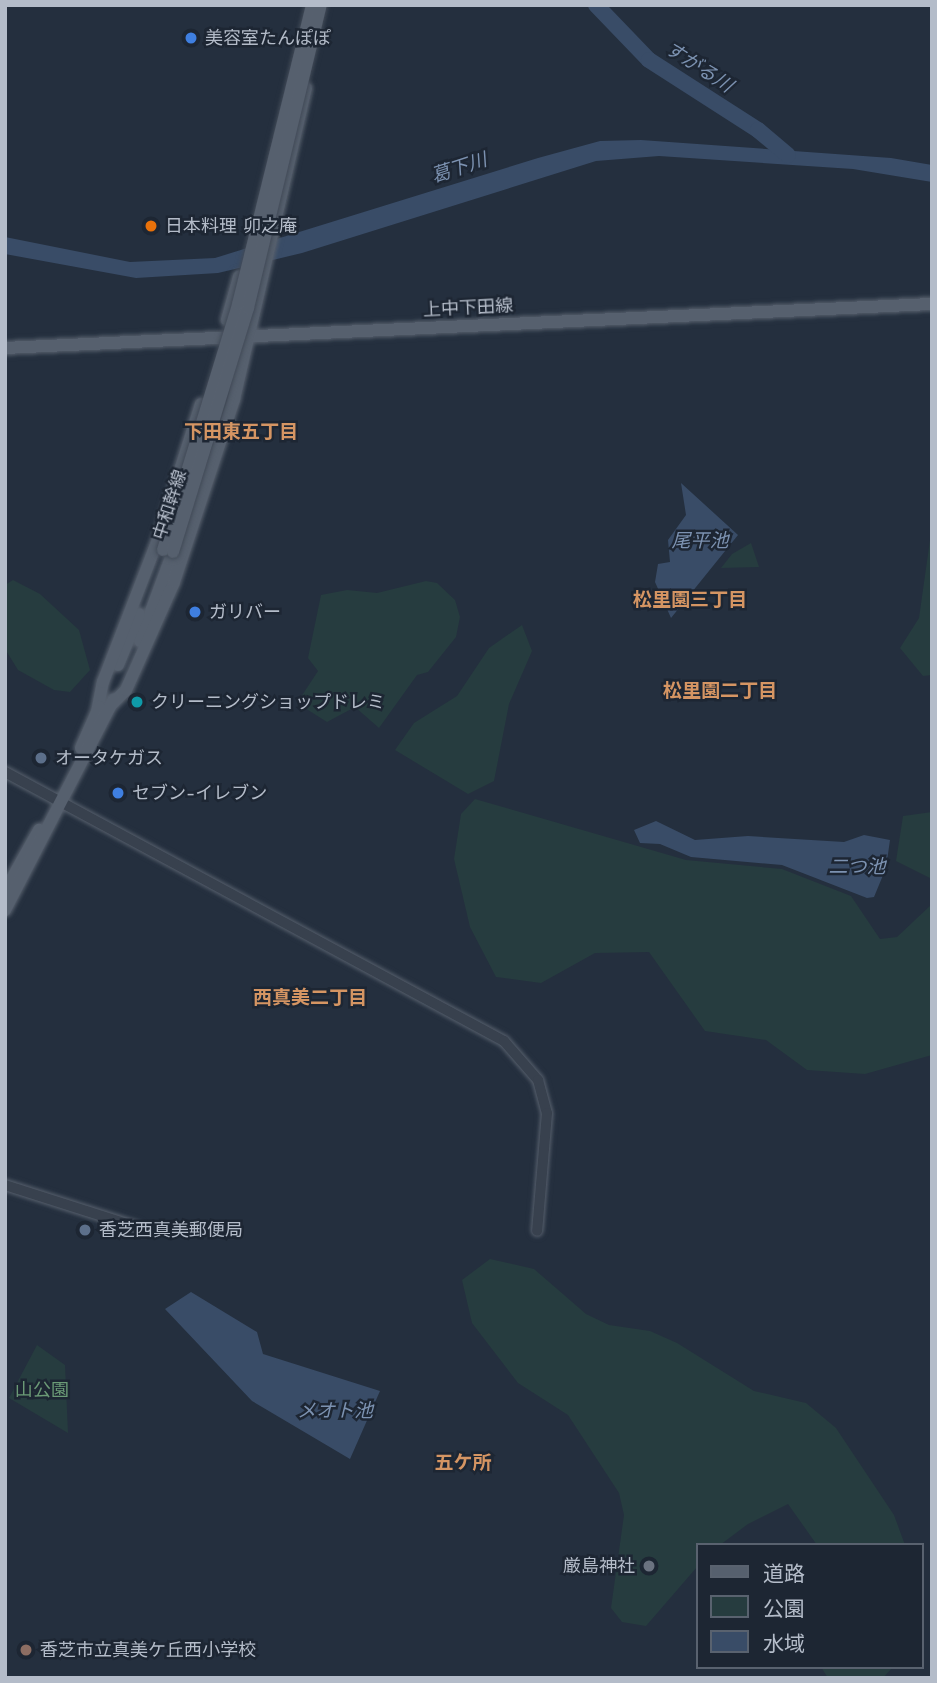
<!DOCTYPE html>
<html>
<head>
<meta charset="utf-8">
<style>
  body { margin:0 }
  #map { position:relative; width:937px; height:1683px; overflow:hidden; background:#242f3e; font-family:"Work Sans","Noto Sans JP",sans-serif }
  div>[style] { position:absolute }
  .green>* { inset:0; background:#263c3f }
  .water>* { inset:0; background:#394c67 }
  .river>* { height:16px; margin:-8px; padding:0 8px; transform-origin:8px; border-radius:8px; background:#394c67 }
  .roads { filter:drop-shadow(0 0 2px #565f6c) drop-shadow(0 0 2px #565f6c) }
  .minor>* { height:10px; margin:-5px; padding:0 5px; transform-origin:5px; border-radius:5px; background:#38414e }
  .major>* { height:12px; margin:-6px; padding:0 6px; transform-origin:6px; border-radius:6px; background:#56606e }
  .bridges { filter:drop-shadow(0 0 2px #414a57) drop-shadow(0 0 2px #414a57) }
  .major-bridge>* { height:12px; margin:-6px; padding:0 6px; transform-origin:6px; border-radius:6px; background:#56606e }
  .dots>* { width:19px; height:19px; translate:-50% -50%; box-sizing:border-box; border:4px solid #1d2633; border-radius:50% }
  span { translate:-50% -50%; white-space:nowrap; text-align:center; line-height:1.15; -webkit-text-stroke:5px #1d2633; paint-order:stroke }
  .poi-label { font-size:18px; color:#b4bcc9 }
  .left { translate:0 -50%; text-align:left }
  .right { translate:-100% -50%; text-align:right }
  .street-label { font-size:18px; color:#b4bcc9 }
  .park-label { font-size:18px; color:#6b9a76 }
  .water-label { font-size:19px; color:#7c92b1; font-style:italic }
  .neighbourhood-label { font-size:19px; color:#d59563; font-weight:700 }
  .frame { position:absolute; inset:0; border:7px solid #b4bcc9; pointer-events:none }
  .legend { position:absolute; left:696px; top:1543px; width:228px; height:126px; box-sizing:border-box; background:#1d2633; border:2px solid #59626f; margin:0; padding:9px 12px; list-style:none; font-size:21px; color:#b4bcc9 }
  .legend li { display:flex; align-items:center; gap:14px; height:35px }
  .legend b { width:35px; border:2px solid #59626f }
</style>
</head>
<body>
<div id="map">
  <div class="green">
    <div style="clip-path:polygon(930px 540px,932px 675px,923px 676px,900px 648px,919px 618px)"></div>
    <div style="clip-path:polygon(751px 543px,759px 567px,721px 568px,732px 554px)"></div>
    <div style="clip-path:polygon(13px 580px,40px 594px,79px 630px,90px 670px,70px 692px,54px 690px,18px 670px,5px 649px,5px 585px)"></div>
    <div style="clip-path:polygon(426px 581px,437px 583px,455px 600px,460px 617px,456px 637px,428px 672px,417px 675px,379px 728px,355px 707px,327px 722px,297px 703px,318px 671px,308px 658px,321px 595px,347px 590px,377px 593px)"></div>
    <div style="clip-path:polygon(522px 625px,532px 651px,509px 704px,494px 781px,468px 794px,395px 750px,414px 723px,457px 696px,489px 648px)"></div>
    <div style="clip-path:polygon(475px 799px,686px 860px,782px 869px,851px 896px,880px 939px,897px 937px,932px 904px,932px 1055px,865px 1074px,807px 1070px,766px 1040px,705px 1031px,649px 952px,595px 953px,541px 983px,496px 977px,470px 927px,454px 859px,461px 814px)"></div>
    <div style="clip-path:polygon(932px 812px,932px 879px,896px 861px,903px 816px)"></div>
    <div style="clip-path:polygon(490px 1259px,534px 1269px,586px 1314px,609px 1325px,650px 1331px,677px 1343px,754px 1391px,806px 1403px,836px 1428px,894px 1515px,905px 1545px,817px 1545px,788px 1504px,748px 1524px,720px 1545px,697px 1545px,697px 1567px,646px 1626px,622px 1622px,611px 1608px,624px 1515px,619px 1493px,568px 1415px,518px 1383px,472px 1323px,462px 1280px)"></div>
    <div style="clip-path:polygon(37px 1345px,65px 1365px,68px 1433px,9px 1398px)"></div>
    <div style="clip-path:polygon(821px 1667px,893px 1667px,883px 1678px,828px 1678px)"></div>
  </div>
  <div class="water">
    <div style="clip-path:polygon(641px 140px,891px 158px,932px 165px,932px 182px,853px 169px,659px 156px,596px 161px,302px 253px,218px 273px,136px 278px,5px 254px,5px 237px,130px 262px,215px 258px,538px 158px,600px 141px)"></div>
    <div style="clip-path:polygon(681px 483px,738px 535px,671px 618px,655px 582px,658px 564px,670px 562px,668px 540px,686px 515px)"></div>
    <div style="clip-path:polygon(656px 821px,695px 840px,748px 836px,844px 842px,864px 835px,890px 840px,886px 868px,874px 897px,867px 898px,782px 865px,691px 857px,660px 844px,640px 843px,634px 830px)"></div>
    <div style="clip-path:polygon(191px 1292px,257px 1332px,263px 1354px,380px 1391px,350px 1459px,252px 1401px,165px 1309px)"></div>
  </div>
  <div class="river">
    <div style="left:596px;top:5px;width:76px;rotate:46.1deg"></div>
    <div style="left:649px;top:60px;width:130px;rotate:32.7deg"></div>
    <div style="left:758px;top:130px;width:39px;rotate:40deg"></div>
  </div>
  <div class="roads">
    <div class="minor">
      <div style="left:5px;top:772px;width:567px;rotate:28.33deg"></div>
      <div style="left:504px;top:1041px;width:52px;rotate:48.9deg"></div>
      <div style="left:538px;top:1080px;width:34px;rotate:75deg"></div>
      <div style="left:547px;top:1113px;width:118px;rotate:94.8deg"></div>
      <div style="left:5px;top:1185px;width:139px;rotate:17.7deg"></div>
    </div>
    <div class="major">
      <div style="left:227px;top:320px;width:45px;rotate:-74.4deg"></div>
      <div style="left:5px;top:348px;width:928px;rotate:-2.72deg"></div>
      <div style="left:140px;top:641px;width:95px;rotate:-69.7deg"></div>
      <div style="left:118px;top:665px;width:55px;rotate:-67.6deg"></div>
      <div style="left:111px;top:705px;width:21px;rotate:-45deg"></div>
      <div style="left:126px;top:690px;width:118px;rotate:-66deg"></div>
      <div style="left:174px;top:582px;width:193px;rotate:-71.8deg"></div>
      <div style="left:234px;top:399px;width:319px;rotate:-77deg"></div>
      <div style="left:97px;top:712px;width:31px;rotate:-79deg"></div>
      <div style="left:103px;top:682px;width:159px;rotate:-68.9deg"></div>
      <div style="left:160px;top:534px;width:136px;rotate:-72.5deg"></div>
      <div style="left:81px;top:748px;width:45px;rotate:-66.3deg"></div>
      <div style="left:5px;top:891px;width:70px;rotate:-60.9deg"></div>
      <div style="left:5px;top:910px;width:237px;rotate:-62.7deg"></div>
    </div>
  </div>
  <div class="bridges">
    <div class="major-bridge">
      <div style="left:163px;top:550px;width:257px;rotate:-73deg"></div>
      <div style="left:238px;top:304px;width:308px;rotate:-76.1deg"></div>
      <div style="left:173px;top:552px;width:255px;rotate:-72.9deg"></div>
      <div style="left:248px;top:308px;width:312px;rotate:-76.5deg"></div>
    </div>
  </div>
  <div class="dots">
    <div style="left:191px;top:38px;background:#3f7fe0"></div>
    <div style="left:151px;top:226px;background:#e8710a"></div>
    <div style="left:195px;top:612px;background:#3f7fe0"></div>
    <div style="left:137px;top:702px;background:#0f9aa8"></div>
    <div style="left:41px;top:758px;background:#5c6f8a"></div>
    <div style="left:118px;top:793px;background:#3f7fe0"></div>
    <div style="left:85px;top:1230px;background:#5c6f8a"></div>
    <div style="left:649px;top:1566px;background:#6b7280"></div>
    <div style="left:26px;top:1650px;background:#8d6e63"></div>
  </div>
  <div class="poi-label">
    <span class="left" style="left:205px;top:38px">美容室たんぽぽ</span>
    <span class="left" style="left:165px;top:226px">日本料理 卯之庵</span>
    <span class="left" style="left:209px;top:612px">ガリバー</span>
    <span class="left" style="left:151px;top:702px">クリーニングショップドレミ</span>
    <span class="left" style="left:55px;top:758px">オータケガス</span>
    <span class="left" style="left:132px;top:793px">セブン-イレブン</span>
    <span class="left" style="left:99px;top:1230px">香芝西真美郵便局</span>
    <span class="right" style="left:635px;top:1566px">厳島神社</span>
    <span class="left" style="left:40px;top:1650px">香芝市立真美ケ丘西小学校</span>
  </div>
  <div class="street-label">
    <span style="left:468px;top:308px;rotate:-3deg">上中下田線</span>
    <span style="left:170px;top:505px;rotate:-72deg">中和幹線</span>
  </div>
  <div class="park-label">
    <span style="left:42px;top:1390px">山公園</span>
  </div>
  <div class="water-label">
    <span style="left:699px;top:67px;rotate:33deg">すがる川</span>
    <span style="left:459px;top:168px;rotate:-18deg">葛下川</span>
    <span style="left:700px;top:541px">尾平池</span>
    <span style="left:857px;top:867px">二つ池</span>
    <span style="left:335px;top:1411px">メオト池</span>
  </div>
  <div class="neighbourhood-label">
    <span style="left:241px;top:432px">下田東五丁目</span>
    <span style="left:690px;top:600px">松里園三丁目</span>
    <span style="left:720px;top:691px">松里園二丁目</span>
    <span style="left:310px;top:998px">西真美二丁目</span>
    <span style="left:463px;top:1463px">五ケ所</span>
  </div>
  <div class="frame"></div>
  <ul class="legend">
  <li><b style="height:9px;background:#56606e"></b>道路</li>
  <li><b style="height:19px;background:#263c3f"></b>公園</li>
  <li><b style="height:19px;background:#394c67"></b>水域</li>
  </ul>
</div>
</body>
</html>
